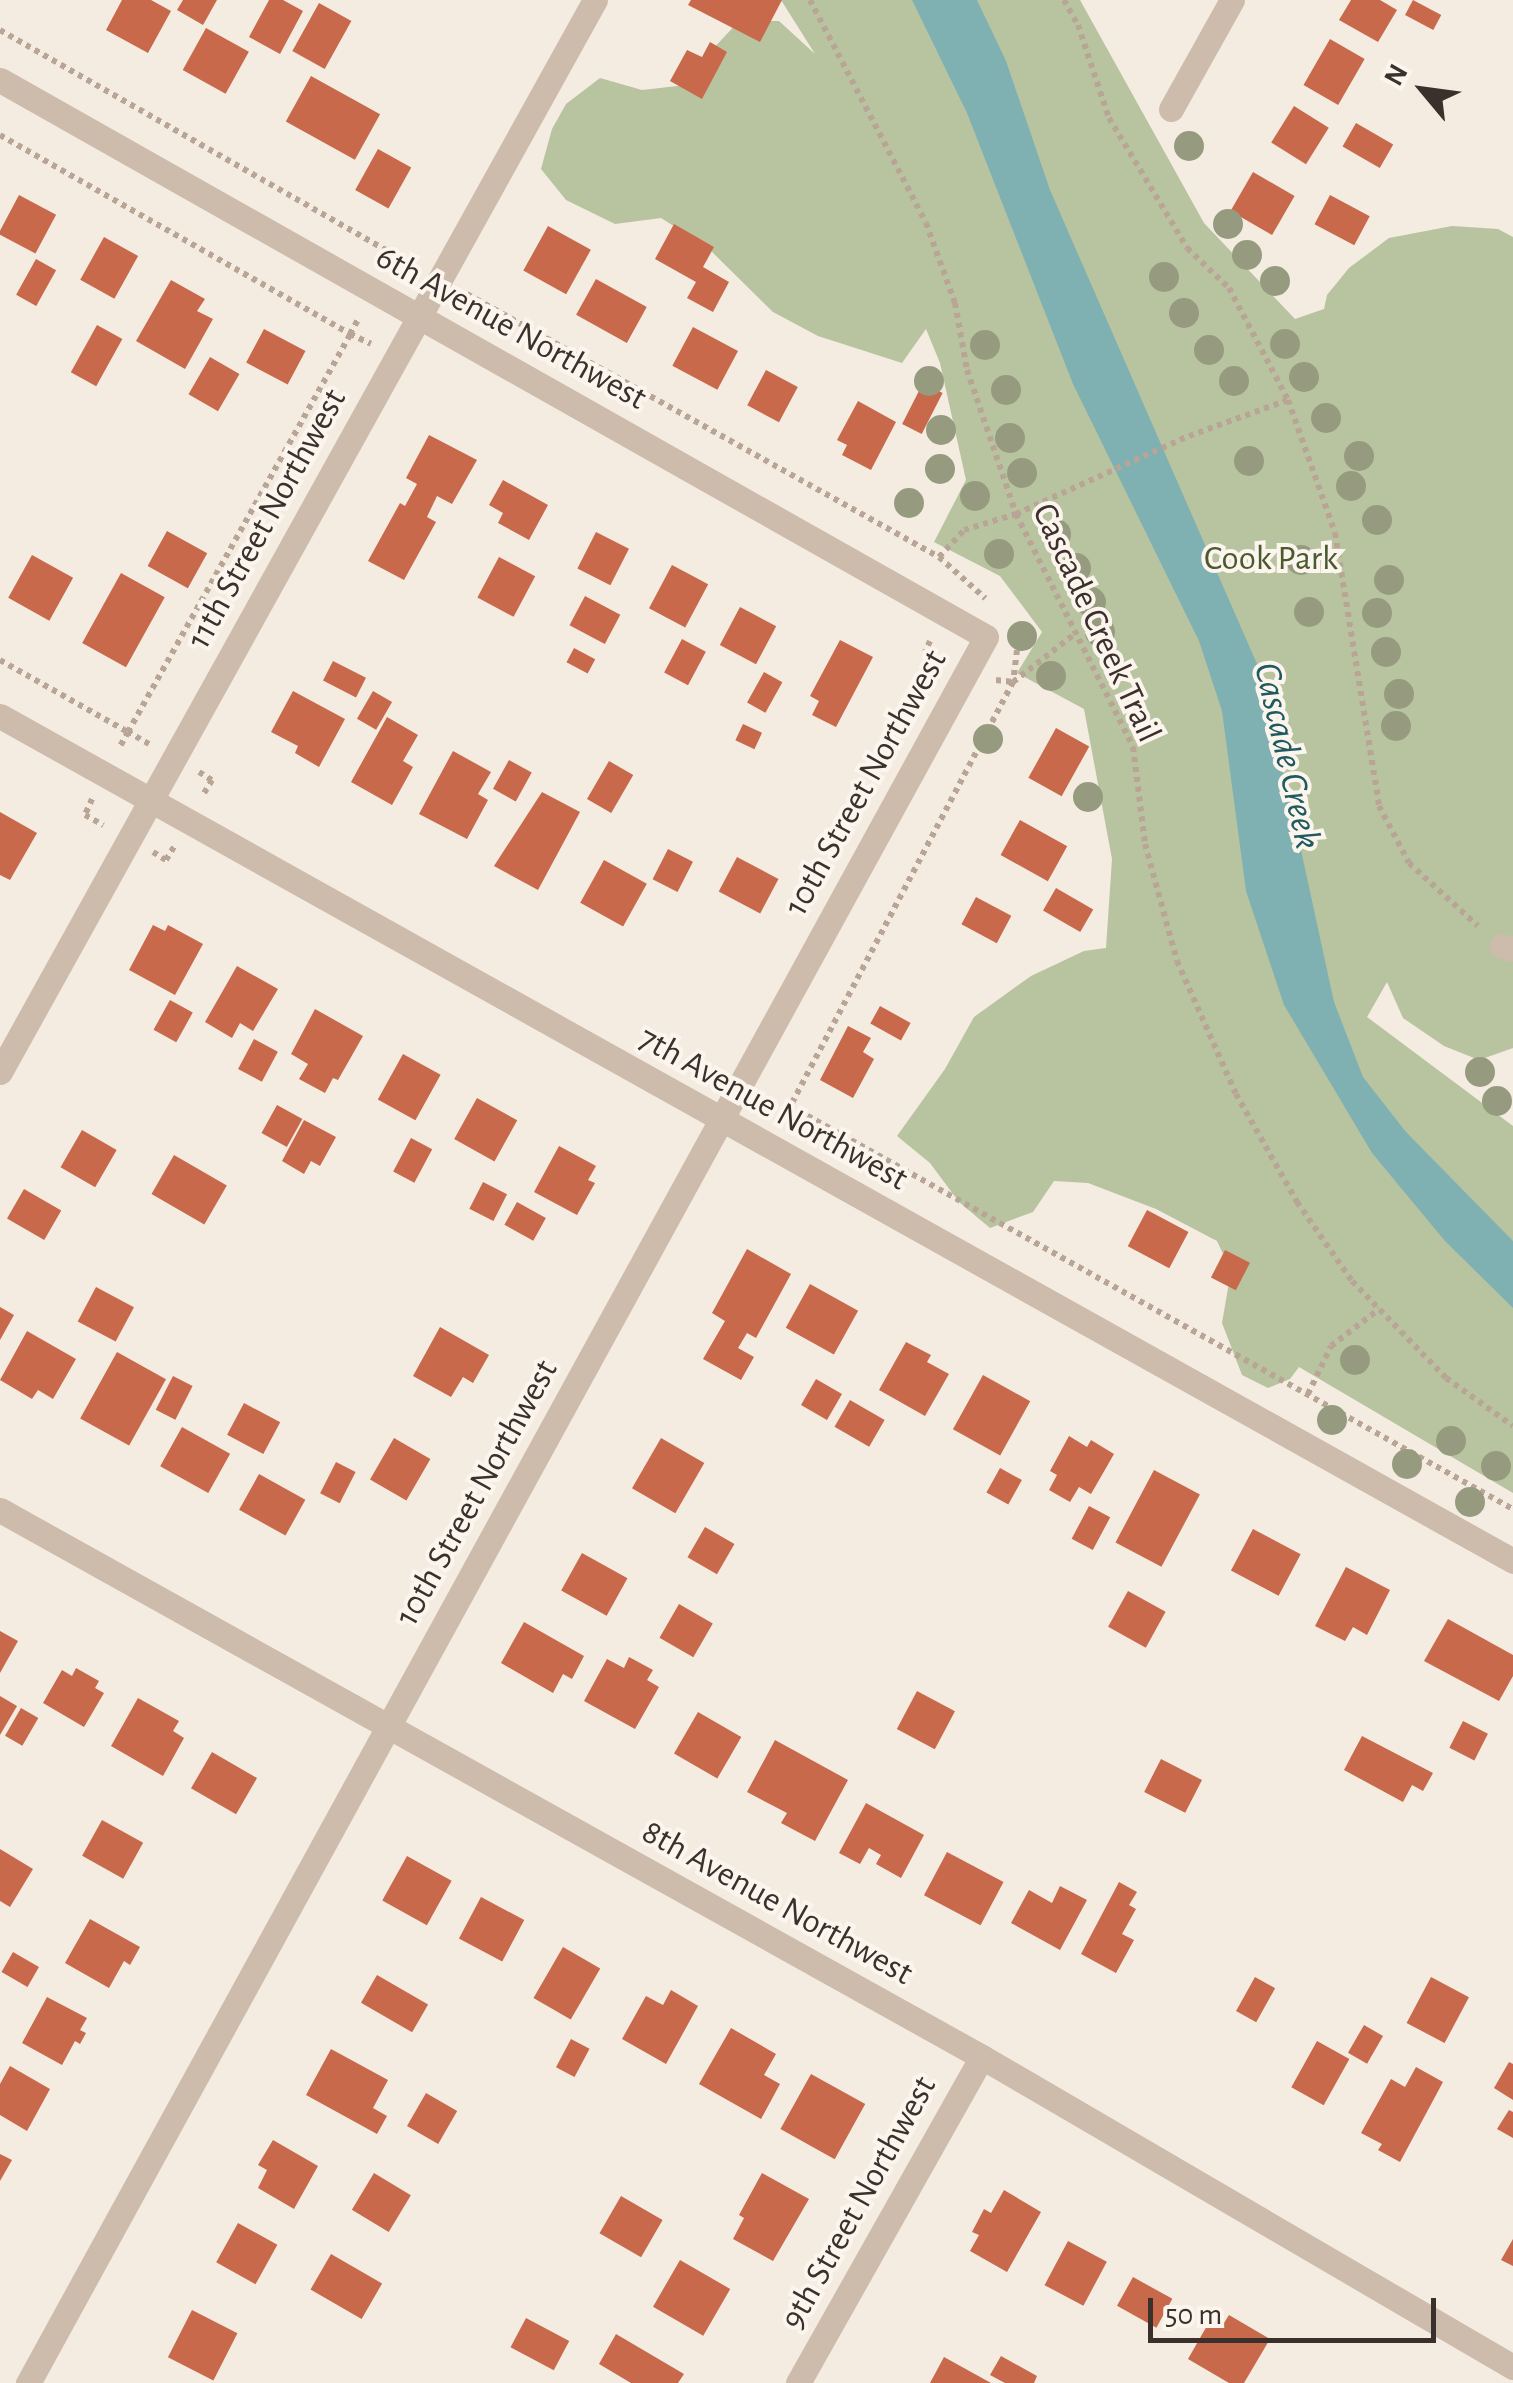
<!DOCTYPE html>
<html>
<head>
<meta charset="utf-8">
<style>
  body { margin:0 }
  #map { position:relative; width:1513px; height:2383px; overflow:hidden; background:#f4ebe1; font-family:"Alegreya Sans",sans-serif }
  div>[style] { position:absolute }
  .green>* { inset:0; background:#b8c4a0 }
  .water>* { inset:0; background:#7fb0b2 }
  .building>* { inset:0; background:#c8694b; transform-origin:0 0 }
  .path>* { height:6px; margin-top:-3px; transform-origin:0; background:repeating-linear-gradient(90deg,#b9a596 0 5px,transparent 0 10px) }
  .minor>* { height:25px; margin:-12.5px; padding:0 12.5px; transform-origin:12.5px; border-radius:12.5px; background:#cdbbac }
  .trees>* { width:30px; height:30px; margin:-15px; border-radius:50%; background:#969b7f }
  span { translate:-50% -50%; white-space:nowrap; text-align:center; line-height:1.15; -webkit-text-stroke:8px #fbf5ee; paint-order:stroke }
  .street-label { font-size:35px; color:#3b302b }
  .park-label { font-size:35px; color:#4a5a2e }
  .water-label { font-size:38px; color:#1f5a5e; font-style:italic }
  .north { position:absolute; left:1373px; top:40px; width:100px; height:100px; -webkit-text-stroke:8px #fbf5ee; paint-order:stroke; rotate:299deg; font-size:28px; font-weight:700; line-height:40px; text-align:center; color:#3b302b }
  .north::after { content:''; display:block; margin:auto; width:35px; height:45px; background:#3b302b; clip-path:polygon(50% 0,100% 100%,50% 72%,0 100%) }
  .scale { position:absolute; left:1148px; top:2298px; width:288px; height:45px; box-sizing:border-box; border:5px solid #3b302b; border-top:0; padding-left:12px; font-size:30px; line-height:35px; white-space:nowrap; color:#3b302b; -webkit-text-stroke:8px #fbf5ee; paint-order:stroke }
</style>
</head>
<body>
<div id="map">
  <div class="green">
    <div style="clip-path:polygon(781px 0,1080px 0,1204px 223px,1295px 319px,1324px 309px,1327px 295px,1349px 268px,1389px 238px,1452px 226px,1498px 229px,1513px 237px,1513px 1048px,1479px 1060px,1444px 1046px,1403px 1018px,1387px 982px,1367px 1017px,1513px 1126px,1513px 1493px,1299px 1367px,1290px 1379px,1268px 1388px,1242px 1375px,1222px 1323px,1231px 1271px,1217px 1241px,1156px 1209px,1088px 1183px,1054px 1181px,1033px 1212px,990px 1228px,959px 1202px,930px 1163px,897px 1136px,945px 1069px,974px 1017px,1031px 976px,1084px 951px,1106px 948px,1112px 859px,1084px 709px,1017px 673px,1042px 632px,1000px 576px,934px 542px,966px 480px,940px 363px,926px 329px,902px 363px,818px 336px,773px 312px,707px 247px,661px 218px,615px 224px,566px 200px,541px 169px,552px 129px,566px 104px,600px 78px,642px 90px,695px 84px,711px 51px,739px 21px,779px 21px,815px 54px)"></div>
  </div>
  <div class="water">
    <div style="clip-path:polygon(912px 0,977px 0,1006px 61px,1050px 190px,1264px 680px,1334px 1002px,1363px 1077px,1406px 1132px,1513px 1241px,1513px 1308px,1445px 1241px,1372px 1153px,1284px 1005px,1246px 891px,1222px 711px,1199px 641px,1073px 384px,967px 113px)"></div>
  </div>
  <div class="building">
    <div style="clip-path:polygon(122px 0,151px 0,171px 11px,148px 53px,106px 30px)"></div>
    <div style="clip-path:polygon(183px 0,217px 0,203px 25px,177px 10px)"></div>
    <div style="clip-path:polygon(269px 0,283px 0,303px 11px,280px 54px,249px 37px)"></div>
    <div style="clip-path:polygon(691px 0,782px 0,760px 42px,688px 5px)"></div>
    <div style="clip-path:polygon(1351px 0,1380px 0,1397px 10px,1378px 42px,1339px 20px)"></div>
    <div style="left:1413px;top:0;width:32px;height:17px;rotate:28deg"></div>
    <div style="left:319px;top:3px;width:37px;height:55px;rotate:29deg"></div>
    <div style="left:206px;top:28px;width:49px;height:48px;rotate:29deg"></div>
    <div style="left:1330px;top:39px;width:40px;height:53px;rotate:30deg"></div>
    <div style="clip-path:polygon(710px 42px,727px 52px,702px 99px,670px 81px,687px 50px,702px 57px)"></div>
    <div style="left:311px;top:76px;width:79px;height:52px;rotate:29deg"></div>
    <div style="left:1294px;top:106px;width:41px;height:43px;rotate:32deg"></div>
    <div style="left:1356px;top:123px;width:43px;height:27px;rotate:30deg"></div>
    <div style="left:378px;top:149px;width:38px;height:47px;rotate:29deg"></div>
    <div style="left:1253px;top:172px;width:48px;height:45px;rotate:30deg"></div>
    <div style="left:19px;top:195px;width:42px;height:44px;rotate:28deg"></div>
    <div style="left:1330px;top:195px;width:45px;height:33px;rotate:28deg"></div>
    <div style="clip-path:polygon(674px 224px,714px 247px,703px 267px,729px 282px,713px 312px,687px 298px,696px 282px,655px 259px)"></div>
    <div style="left:548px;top:226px;width:49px;height:51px;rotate:29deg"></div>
    <div style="left:104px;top:237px;width:39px;height:49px;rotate:29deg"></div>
    <div style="left:36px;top:259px;width:23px;height:41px;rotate:29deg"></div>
    <div style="left:596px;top:279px;width:58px;height:41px;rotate:29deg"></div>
    <div style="clip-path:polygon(171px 280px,205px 299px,197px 311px,213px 319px,185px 369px,136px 341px)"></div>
    <div style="left:97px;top:325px;width:29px;height:54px;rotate:29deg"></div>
    <div style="left:693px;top:327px;width:51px;height:44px;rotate:28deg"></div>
    <div style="left:264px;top:329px;width:47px;height:38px;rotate:28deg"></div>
    <div style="left:210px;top:357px;width:34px;height:43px;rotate:30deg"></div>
    <div style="left:766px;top:370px;width:36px;height:40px;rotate:28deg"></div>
    <div style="left:923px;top:383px;width:22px;height:46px;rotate:27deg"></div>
    <div style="clip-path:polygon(858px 401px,896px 422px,871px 470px,842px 455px,847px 445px,837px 440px)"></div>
    <div style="clip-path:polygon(429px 435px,477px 460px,452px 504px,437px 496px,427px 517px,436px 522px,404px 580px,368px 561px,400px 503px,405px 506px,417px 484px,406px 478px)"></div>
    <div style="clip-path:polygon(503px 480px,548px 505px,529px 540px,498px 523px,503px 513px,489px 505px)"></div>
    <div style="left:167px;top:531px;width:46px;height:40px;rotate:29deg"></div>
    <div style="left:596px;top:532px;width:37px;height:41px;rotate:27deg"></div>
    <div style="left:32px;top:555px;width:47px;height:49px;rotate:29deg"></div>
    <div style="left:499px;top:557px;width:41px;height:46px;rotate:28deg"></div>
    <div style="left:672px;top:565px;width:41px;height:49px;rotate:28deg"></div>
    <div style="left:121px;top:573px;width:50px;height:80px;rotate:29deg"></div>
    <div style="left:585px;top:596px;width:40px;height:33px;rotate:28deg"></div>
    <div style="left:740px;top:607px;width:41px;height:43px;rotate:28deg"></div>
    <div style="left:682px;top:639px;width:27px;height:38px;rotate:28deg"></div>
    <div style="clip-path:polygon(840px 640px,873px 657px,836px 727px,812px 715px,819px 701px,810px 696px)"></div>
    <div style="left:574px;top:648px;width:24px;height:16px;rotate:28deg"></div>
    <div style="left:333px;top:661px;width:37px;height:22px;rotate:27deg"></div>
    <div style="left:764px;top:672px;width:21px;height:35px;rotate:29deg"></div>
    <div style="clip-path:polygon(293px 691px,345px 719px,319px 767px,295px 753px,298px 746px,271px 732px)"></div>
    <div style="left:373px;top:691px;width:22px;height:32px;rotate:30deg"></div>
    <div style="clip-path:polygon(387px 717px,418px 735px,403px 761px,413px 767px,392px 805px,351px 782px)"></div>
    <div style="left:743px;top:724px;width:21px;height:18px;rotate:25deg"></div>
    <div style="left:1056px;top:728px;width:38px;height:57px;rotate:29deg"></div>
    <div style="clip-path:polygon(453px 751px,491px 772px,478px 794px,488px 800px,467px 839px,419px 814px)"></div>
    <div style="left:509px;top:760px;width:26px;height:33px;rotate:29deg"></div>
    <div style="left:609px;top:761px;width:28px;height:44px;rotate:30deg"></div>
    <div style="clip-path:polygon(542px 792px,580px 812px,538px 890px,494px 866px)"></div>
    <div style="clip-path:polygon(0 812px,37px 833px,10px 880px,0 875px)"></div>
    <div style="left:1020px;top:820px;width:54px;height:40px;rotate:29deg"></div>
    <div style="left:668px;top:849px;width:28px;height:34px;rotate:27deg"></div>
    <div style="left:737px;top:857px;width:47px;height:39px;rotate:28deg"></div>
    <div style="left:604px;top:860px;width:49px;height:49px;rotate:29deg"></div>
    <div style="left:1056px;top:888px;width:43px;height:26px;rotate:30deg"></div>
    <div style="left:976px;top:897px;width:40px;height:31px;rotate:28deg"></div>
    <div style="clip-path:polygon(153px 925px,165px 931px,168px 925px,203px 944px,175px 995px,129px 970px)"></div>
    <div style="clip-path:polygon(237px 966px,278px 989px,253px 1031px,240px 1023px,232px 1038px,205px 1022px)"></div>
    <div style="left:170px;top:1000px;width:26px;height:34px;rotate:29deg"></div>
    <div style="left:880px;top:1006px;width:35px;height:20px;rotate:29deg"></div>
    <div style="clip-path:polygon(315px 1009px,363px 1036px,338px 1080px,333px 1078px,325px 1093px,299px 1079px,308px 1064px,291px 1054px)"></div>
    <div style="clip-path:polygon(848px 1026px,871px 1038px,863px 1052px,874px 1059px,853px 1098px,820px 1080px)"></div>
    <div style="left:254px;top:1039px;width:27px;height:34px;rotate:28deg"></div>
    <div style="left:403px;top:1054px;width:43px;height:52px;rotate:29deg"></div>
    <div style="left:477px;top:1098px;width:46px;height:47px;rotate:29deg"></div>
    <div style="left:277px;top:1105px;width:29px;height:32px;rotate:29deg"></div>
    <div style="clip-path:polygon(304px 1120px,336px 1137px,320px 1166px,311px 1161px,304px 1174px,282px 1161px)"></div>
    <div style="left:82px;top:1130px;width:40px;height:43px;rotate:30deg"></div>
    <div style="left:411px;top:1138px;width:24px;height:38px;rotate:28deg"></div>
    <div style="clip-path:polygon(559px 1146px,596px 1166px,588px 1180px,595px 1183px,577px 1215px,534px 1192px)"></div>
    <div style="left:174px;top:1155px;width:61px;height:45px;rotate:30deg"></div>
    <div style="left:483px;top:1182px;width:27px;height:30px;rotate:27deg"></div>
    <div style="left:24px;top:1189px;width:43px;height:34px;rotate:30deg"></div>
    <div style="left:517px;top:1202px;width:33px;height:26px;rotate:29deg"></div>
    <div style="left:1147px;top:1210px;width:47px;height:41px;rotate:28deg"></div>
    <div style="clip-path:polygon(747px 1249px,791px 1274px,756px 1338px,747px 1333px,738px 1348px,754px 1357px,741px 1380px,703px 1359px,725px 1321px,712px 1313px)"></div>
    <div style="left:1225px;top:1250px;width:28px;height:31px;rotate:27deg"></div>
    <div style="left:810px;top:1284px;width:55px;height:50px;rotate:29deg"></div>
    <div style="left:96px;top:1287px;width:43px;height:39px;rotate:28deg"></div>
    <div style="clip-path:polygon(0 1307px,14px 1315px,0 1340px)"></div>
    <div style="clip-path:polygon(440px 1327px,489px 1355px,473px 1383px,463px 1377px,451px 1397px,413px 1376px)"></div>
    <div style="clip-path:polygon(27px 1331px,76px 1359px,53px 1399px,38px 1390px,32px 1399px,0 1380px)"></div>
    <div style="clip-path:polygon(906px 1342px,931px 1355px,927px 1362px,949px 1374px,925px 1416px,879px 1390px)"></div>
    <div style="left:117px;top:1352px;width:56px;height:76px;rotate:29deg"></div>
    <div style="left:983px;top:1375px;width:54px;height:62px;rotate:29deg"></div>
    <div style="left:173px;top:1376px;width:22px;height:38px;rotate:27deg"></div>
    <div style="left:816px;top:1379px;width:30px;height:30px;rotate:30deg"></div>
    <div style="left:850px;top:1400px;width:40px;height:31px;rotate:30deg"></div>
    <div style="left:244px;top:1403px;width:41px;height:36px;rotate:28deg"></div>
    <div style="left:182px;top:1427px;width:55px;height:45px;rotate:29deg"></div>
    <div style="clip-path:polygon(1069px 1436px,1087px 1447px,1091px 1440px,1114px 1454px,1091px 1494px,1079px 1487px,1070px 1502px,1049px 1490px,1057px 1475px,1050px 1471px)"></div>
    <div style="left:394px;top:1438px;width:42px;height:48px;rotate:30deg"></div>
    <div style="left:661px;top:1438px;width:50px;height:58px;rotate:30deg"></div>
    <div style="left:336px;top:1462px;width:22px;height:35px;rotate:27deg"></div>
    <div style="left:1000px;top:1468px;width:25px;height:28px;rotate:29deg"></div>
    <div style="left:1154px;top:1470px;width:52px;height:82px;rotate:28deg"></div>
    <div style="left:259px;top:1474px;width:53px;height:41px;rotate:29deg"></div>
    <div style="left:1089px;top:1506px;width:24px;height:37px;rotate:28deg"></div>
    <div style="left:705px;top:1527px;width:34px;height:35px;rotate:30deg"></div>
    <div style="left:1253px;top:1529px;width:54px;height:47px;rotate:28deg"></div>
    <div style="left:582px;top:1553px;width:52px;height:43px;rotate:29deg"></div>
    <div style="clip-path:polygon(1346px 1567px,1390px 1590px,1367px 1635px,1353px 1627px,1345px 1641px,1315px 1626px)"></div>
    <div style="left:1128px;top:1591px;width:43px;height:41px;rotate:29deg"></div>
    <div style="left:679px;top:1604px;width:39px;height:39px;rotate:30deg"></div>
    <div style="clip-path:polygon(1448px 1619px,1513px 1655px,1513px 1676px,1499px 1701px,1424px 1661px)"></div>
    <div style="clip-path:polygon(524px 1622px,584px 1656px,572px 1679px,563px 1674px,553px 1693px,501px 1663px)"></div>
    <div style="clip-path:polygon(0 1631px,18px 1641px,0 1673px)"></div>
    <div style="clip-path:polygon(629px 1657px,653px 1670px,647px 1680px,659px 1687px,635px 1729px,584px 1701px,607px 1659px,624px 1668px)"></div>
    <div style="clip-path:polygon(76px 1668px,99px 1681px,95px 1688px,104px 1693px,84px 1727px,43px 1703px,62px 1670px,72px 1676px)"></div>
    <div style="left:917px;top:1691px;width:43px;height:43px;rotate:28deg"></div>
    <div style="clip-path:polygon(0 1696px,17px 1706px,0 1735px)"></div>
    <div style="clip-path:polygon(138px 1698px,179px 1721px,173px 1731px,184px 1738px,163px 1776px,111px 1746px)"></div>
    <div style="left:21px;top:1708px;width:20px;height:32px;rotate:30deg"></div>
    <div style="left:698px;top:1712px;width:50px;height:48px;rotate:30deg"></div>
    <div style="left:1463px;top:1721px;width:28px;height:30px;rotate:27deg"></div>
    <div style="clip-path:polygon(1362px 1736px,1433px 1773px,1423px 1791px,1412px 1785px,1403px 1802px,1344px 1770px)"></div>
    <div style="clip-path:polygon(775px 1740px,848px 1780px,815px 1841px,781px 1823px,787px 1813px,747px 1792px)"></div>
    <div style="left:212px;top:1752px;width:52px;height:42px;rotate:30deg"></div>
    <div style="left:1161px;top:1759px;width:46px;height:37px;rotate:27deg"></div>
    <div style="clip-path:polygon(866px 1803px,924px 1835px,901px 1878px,876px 1864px,881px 1855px,869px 1848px,860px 1864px,839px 1853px)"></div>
    <div style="left:102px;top:1820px;width:47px;height:41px;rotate:29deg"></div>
    <div style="clip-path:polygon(0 1849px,33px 1869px,10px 1907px,0 1901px)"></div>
    <div style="left:947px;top:1852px;width:64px;height:49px;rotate:28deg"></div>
    <div style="left:407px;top:1856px;width:51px;height:51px;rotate:29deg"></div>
    <div style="clip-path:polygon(1119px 1882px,1137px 1892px,1129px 1905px,1136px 1909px,1122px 1934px,1134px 1940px,1116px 1973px,1081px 1954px)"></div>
    <div style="clip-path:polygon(1060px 1886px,1087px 1900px,1060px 1950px,1011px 1923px,1029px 1890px,1052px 1903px)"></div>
    <div style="left:481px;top:1897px;width:49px;height:47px;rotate:28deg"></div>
    <div style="clip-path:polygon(90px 1919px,140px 1947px,130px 1965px,124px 1961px,109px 1988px,65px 1963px)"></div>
    <div style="left:563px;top:1947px;width:43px;height:59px;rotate:30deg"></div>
    <div style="left:13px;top:1952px;width:30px;height:23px;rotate:30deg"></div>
    <div style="left:377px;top:1975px;width:59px;height:32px;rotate:30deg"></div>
    <div style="left:1255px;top:1977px;width:23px;height:39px;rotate:29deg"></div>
    <div style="left:1431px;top:1977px;width:43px;height:52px;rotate:28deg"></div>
    <div style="clip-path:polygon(671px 1990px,698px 2006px,666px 2064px,622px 2039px,646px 1996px,663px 2005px)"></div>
    <div style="clip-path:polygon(47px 1997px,87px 2018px,80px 2030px,86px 2033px,80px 2044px,75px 2041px,62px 2065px,22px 2043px)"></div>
    <div style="left:1364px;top:2025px;width:22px;height:32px;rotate:30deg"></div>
    <div style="clip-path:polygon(731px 2028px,776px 2054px,764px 2075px,780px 2084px,761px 2119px,699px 2084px)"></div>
    <div style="left:571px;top:2039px;width:21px;height:32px;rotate:28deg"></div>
    <div style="left:1317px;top:2041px;width:37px;height:53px;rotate:29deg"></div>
    <div style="clip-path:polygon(331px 2049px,388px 2080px,373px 2108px,387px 2116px,377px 2134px,306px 2095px)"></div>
    <div style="clip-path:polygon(1509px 2062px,1513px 2064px,1513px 2100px,1494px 2088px)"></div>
    <div style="clip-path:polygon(10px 2066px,50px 2089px,27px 2131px,0 2115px,0 2084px)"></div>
    <div style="clip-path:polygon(1416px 2067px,1443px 2082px,1400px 2162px,1378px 2150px,1382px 2144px,1361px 2133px,1391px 2079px,1405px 2087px)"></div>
    <div style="left:811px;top:2074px;width:62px;height:63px;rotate:29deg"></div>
    <div style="left:426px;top:2093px;width:36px;height:38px;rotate:30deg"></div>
    <div style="clip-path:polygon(1509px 2110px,1513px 2112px,1513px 2138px,1497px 2129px)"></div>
    <div style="clip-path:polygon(273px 2140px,318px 2166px,294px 2209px,258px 2188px,267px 2170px,258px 2165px)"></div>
    <div style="clip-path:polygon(0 2154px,12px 2160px,0 2181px)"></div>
    <div style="left:374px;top:2173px;width:43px;height:43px;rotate:31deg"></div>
    <div style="clip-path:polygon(762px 2173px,809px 2199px,773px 2261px,733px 2239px,744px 2218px,739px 2215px)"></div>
    <div style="clip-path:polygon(1004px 2190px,1041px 2212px,1007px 2272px,970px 2251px,979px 2235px,972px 2232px,984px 2209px,991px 2213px)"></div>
    <div style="left:621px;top:2196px;width:48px;height:43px;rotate:30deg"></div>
    <div style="left:238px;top:2223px;width:45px;height:45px;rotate:29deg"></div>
    <div style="clip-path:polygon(1513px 2239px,1513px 2266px,1501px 2260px)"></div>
    <div style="left:1068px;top:2241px;width:44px;height:50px;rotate:28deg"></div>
    <div style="left:331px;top:2254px;width:59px;height:41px;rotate:30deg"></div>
    <div style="left:680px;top:2260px;width:58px;height:54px;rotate:30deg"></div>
    <div style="left:1133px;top:2277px;width:45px;height:33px;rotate:29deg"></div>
    <div style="left:192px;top:2310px;width:51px;height:53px;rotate:27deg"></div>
    <div style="clip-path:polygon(1229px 2315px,1270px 2339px,1244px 2383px,1229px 2383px,1188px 2359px,1212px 2317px,1224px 2323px)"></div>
    <div style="left:526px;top:2318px;width:49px;height:33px;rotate:28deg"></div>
    <div style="clip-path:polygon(616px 2334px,684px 2374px,678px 2383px,631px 2383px,599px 2364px)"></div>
    <div style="clip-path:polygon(1001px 2356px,1037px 2376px,1034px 2383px,1005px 2383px,990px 2375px)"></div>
    <div style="clip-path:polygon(944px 2357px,991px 2383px,930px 2383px)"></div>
  </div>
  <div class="path">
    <div style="left:810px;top:0;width:251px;rotate:62.5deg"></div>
    <div style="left:926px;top:223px;width:85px;rotate:70.1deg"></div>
    <div style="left:955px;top:303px;width:68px;rotate:79.8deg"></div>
    <div style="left:967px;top:370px;width:152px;rotate:71.2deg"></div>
    <div style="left:1016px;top:514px;width:261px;rotate:63.3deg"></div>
    <div style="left:1133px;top:747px;width:98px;rotate:82.9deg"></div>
    <div style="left:1145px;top:844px;width:121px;rotate:74.7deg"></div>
    <div style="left:1177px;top:961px;width:145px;rotate:66.1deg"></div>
    <div style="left:1236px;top:1094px;width:124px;rotate:60.5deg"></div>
    <div style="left:1297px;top:1202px;width:96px;rotate:55.2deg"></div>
    <div style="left:1352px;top:1281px;width:135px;rotate:45.9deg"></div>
    <div style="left:1446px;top:1378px;width:82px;rotate:35.6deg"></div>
    <div style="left:1064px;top:0;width:29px;rotate:61deg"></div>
    <div style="left:1078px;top:25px;width:98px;rotate:71.6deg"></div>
    <div style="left:1109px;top:118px;width:152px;rotate:59deg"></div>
    <div style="left:1187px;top:248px;width:58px;rotate:43.6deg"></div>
    <div style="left:1229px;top:288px;width:127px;rotate:62.2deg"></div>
    <div style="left:1288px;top:400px;width:141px;rotate:70.5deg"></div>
    <div style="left:1335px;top:533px;width:277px;rotate:80.8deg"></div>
    <div style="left:1379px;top:806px;width:64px;rotate:62.2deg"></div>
    <div style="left:1409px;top:863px;width:93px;rotate:42.4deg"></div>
    <div style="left:0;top:30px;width:454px;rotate:29.7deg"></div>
    <div style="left:0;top:135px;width:403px;rotate:29.6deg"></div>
    <div style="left:350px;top:334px;width:18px;rotate:-61deg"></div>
    <div style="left:387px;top:267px;width:14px;rotate:-60deg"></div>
    <div style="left:394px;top:255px;width:24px;rotate:28deg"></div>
    <div style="left:467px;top:294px;width:540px;rotate:29.13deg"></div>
    <div style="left:939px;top:557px;width:62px;rotate:41.7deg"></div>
    <div style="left:939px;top:557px;width:37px;rotate:-47deg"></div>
    <div style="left:964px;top:530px;width:54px;rotate:-17.1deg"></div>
    <div style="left:1016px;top:514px;width:190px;rotate:-24.3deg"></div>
    <div style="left:1189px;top:436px;width:105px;rotate:-20deg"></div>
    <div style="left:930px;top:641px;width:12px;rotate:114deg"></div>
    <div style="left:925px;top:652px;width:15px;rotate:32deg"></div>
    <div style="left:1017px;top:650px;width:32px;rotate:97deg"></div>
    <div style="left:1013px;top:682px;width:479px;rotate:117.7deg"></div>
    <div style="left:790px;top:1106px;width:828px;rotate:29.14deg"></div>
    <div style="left:0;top:660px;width:147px;rotate:29.4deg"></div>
    <div style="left:128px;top:732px;width:18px;rotate:119deg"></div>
    <div style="left:996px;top:680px;width:17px;rotate:7deg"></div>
    <div style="left:1013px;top:682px;width:80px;rotate:-37.9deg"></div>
    <div style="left:149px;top:744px;width:24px;rotate:-150deg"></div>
    <div style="left:128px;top:732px;width:456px;rotate:-60.8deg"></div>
    <div style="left:350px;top:334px;width:23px;rotate:25deg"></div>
    <div style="left:199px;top:772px;width:15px;rotate:32deg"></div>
    <div style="left:212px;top:780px;width:17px;rotate:121deg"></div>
    <div style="left:92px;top:799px;width:17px;rotate:114deg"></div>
    <div style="left:85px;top:815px;width:21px;rotate:29deg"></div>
    <div style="left:153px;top:852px;width:15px;rotate:32deg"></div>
    <div style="left:166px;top:860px;width:17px;rotate:-59deg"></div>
    <div style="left:1308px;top:1394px;width:53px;rotate:-64.4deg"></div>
    <div style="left:1331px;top:1346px;width:61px;rotate:-37.6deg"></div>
  </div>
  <div class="minor">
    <div style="left:0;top:80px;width:1132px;rotate:29.46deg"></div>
    <div style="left:986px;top:637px;width:1992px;rotate:118.75deg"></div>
    <div style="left:1171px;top:109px;width:125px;rotate:-60.8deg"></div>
    <div style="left:0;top:716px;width:1733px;rotate:29.18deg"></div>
    <div style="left:1502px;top:946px;width:11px;rotate:15deg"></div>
    <div style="left:0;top:1072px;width:1226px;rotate:-60.97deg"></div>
    <div style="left:0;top:1510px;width:1124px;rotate:29.12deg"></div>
    <div style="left:982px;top:2057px;width:615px;rotate:30.28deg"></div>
    <div style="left:798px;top:2383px;width:374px;rotate:-60.6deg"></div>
  </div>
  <div class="trees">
    <div style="left:1189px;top:146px"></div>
    <div style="left:1228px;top:224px"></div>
    <div style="left:1247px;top:255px"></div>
    <div style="left:1164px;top:277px"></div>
    <div style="left:1275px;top:281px"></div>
    <div style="left:1184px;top:313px"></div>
    <div style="left:1285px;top:344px"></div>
    <div style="left:985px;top:345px"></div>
    <div style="left:1209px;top:350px"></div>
    <div style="left:1304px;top:377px"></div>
    <div style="left:929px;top:381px"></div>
    <div style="left:1234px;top:381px"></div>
    <div style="left:1006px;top:390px"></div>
    <div style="left:1326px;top:418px"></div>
    <div style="left:941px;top:430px"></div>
    <div style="left:1010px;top:438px"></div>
    <div style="left:1359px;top:456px"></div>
    <div style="left:1249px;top:461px"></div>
    <div style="left:940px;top:469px"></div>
    <div style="left:1022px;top:473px"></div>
    <div style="left:1351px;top:486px"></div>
    <div style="left:975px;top:496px"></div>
    <div style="left:909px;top:503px"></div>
    <div style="left:1377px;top:520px"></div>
    <div style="left:1056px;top:534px"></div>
    <div style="left:999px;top:554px"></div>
    <div style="left:1301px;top:560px"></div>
    <div style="left:1076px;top:568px"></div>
    <div style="left:1389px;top:580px"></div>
    <div style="left:1091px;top:602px"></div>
    <div style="left:1309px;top:612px"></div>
    <div style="left:1377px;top:613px"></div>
    <div style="left:1100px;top:632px"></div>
    <div style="left:1022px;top:636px"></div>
    <div style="left:1386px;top:652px"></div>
    <div style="left:1051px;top:676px"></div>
    <div style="left:1399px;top:694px"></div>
    <div style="left:1396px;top:726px"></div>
    <div style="left:988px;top:739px"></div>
    <div style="left:1088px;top:797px"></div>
    <div style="left:1480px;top:1072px"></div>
    <div style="left:1497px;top:1101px"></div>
    <div style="left:1355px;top:1360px"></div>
    <div style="left:1332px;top:1420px"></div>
    <div style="left:1451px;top:1441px"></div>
    <div style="left:1407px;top:1464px"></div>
    <div style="left:1496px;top:1466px"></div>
    <div style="left:1470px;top:1502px"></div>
  </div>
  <div class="street-label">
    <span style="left:511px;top:328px;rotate:29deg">6th Avenue Northwest</span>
    <span style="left:267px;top:519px;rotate:-61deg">11th Street Northwest</span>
    <span style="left:1096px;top:623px;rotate:65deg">Cascade Creek Trail</span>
    <span style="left:866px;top:783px;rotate:-61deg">10th Street Northwest</span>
    <span style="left:773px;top:1109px;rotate:29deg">7th Avenue Northwest</span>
    <span style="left:477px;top:1493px;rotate:-61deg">10th Street Northwest</span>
    <span style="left:777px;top:1903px;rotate:29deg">8th Avenue Northwest</span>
    <span style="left:859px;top:2203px;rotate:-61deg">9th Street Northwest</span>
  </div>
  <div class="park-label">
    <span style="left:1271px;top:559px">Cook Park</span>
  </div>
  <div class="water-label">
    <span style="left:1286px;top:756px;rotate:77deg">Cascade Creek</span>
  </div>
  <div class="north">N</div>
  <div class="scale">50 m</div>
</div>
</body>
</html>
